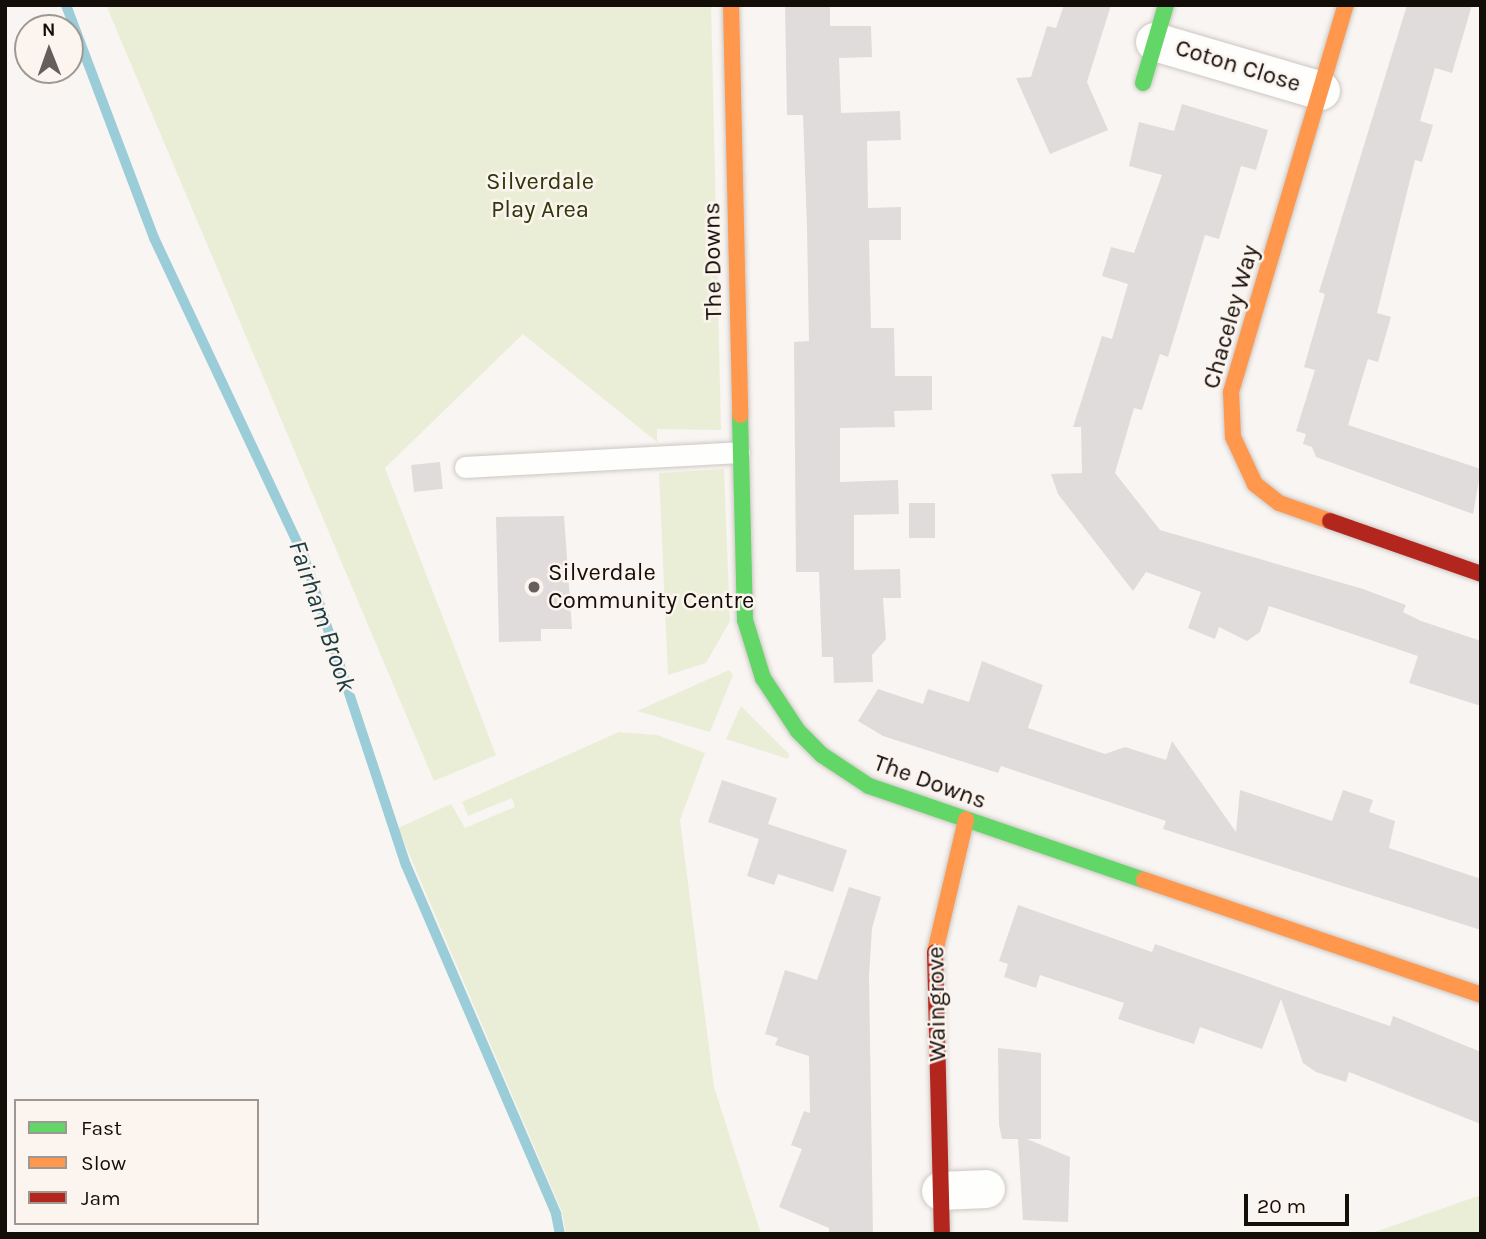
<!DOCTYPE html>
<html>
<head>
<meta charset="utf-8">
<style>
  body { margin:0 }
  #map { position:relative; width:1486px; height:1239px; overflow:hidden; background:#f8f5f2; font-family:Karla,sans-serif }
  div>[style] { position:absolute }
  .green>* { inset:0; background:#ebeed6 }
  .stream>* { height:10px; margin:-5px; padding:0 5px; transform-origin:5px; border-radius:5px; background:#9bcdd9 }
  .building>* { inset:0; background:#e1dcdc; transform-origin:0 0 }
  .roads { filter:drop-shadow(0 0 2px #cdc7c3) drop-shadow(0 0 2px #cdc7c3) }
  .lane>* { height:21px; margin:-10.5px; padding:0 10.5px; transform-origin:10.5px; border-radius:10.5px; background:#fefefd }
  .street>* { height:38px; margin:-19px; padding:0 19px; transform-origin:19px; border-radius:19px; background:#fefefd }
  .fast>* { height:16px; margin:-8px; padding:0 8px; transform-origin:8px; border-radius:8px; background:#63d668 }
  .slow>* { height:16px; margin:-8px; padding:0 8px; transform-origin:8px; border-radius:8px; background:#ff974d }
  .jam>* { height:16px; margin:-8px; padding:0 8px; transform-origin:8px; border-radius:8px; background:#b3261e }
  .dots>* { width:19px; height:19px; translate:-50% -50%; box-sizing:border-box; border:4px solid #fcf4ee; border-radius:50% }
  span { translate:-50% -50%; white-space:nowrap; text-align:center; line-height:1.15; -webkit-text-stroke:5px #fcf4ee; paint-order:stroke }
  .street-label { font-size:24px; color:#140e09 }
  .park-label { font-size:24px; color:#31370a }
  .poi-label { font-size:24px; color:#140e09 }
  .left { translate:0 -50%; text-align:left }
  .water-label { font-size:26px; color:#193c44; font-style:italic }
  .frame { position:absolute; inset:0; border:7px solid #140e09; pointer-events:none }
  .legend { position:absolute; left:14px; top:1099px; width:245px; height:126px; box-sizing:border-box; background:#fcf4ee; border:2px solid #9f9892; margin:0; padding:9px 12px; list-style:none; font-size:21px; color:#140e09 }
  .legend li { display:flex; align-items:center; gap:14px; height:35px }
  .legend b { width:35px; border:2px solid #9f9892 }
  .north { position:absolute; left:14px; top:14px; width:70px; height:70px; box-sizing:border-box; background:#fcf4ee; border:2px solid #9f9892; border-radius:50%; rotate:359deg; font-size:19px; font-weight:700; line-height:28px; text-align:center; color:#140e09 }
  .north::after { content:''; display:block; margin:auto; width:24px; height:32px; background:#645f5b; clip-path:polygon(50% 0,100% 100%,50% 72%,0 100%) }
  .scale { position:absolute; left:1244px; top:1194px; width:105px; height:32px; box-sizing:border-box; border:4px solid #140e09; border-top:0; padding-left:9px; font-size:21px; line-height:24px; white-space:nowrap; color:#140e09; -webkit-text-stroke:5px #fcf4ee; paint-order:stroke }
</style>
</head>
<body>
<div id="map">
  <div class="green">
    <div style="clip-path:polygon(106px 5px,711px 5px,721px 430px,657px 429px,657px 442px,523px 334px,385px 468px,496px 755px,434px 781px)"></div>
    <div style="clip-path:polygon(724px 469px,730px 621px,706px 663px,668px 675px,659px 473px)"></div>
    <div style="clip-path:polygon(729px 670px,733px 675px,710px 732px,637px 711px)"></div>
    <div style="clip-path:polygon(741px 706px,789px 754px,788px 759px,726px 739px)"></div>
    <div style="clip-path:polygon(619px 732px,657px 735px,705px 753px,680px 820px,714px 1087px,761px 1234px,566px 1234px,562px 1212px,398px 828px,451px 804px,465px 828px,515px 807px,512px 798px,468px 816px,462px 802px)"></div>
    <div style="clip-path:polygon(1481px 1195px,1481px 1234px,1369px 1234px)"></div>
  </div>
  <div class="stream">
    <div style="left:66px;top:5px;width:249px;rotate:69.3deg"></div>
    <div style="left:154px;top:238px;width:353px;rotate:64.8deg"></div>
    <div style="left:304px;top:557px;width:324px;rotate:71.7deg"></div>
    <div style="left:406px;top:865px;width:380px;rotate:66.7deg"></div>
    <div style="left:556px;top:1214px;width:20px;rotate:79deg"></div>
  </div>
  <div class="building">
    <div style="clip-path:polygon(785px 5px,830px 5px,830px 26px,871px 26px,872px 57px,839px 58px,841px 113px,900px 111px,901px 140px,867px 141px,868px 208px,901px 207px,901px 240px,869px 240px,871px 328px,894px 328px,895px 376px,932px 376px,932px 410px,894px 411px,895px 427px,840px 428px,840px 482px,898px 480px,899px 514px,854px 515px,854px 570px,900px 569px,901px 598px,883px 598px,886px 639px,872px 655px,873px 682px,834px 683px,833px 657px,822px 657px,819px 572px,796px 572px,794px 342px,809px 341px,807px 227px,803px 115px,787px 115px)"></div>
    <div style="clip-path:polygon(1064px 5px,1111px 5px,1087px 82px,1108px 130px,1050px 154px,1016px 78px,1031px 77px,1047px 26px,1056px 28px)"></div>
    <div style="clip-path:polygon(1407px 5px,1472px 5px,1452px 73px,1435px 68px,1420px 121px,1433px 125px,1422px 162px,1415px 160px,1377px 313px,1391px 317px,1378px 362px,1368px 359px,1348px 425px,1481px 469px,1473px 514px,1316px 457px,1312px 447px,1303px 444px,1306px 434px,1296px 431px,1315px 370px,1304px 367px,1325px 294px,1319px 292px)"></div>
    <div style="clip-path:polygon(1182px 104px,1268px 130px,1256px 170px,1241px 166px,1219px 239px,1205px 235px,1168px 357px,1160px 354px,1142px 410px,1134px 408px,1115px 473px,1160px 530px,1363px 589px,1406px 605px,1403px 612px,1421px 621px,1481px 641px,1481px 706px,1409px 683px,1418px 656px,1269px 606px,1260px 632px,1247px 641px,1219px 627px,1215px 639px,1188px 628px,1201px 592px,1146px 572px,1133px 591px,1058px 494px,1051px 474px,1082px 473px,1081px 427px,1073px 427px,1102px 336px,1112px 339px,1128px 284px,1102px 276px,1111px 247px,1134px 253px,1162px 175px,1129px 166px,1139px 122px,1174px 131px)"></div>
    <div style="left:440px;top:462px;width:27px;height:29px;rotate:84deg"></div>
    <div style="left:935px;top:503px;width:35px;height:26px;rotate:90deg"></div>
    <div style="clip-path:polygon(564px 516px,572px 629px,541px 629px,541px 641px,499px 642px,496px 517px)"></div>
    <div style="clip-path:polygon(982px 661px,1043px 685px,1028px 728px,1105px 754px,1125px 747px,1166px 760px,1172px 741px,1236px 832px,1240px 790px,1332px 821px,1343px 790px,1373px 800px,1369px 812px,1395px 821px,1389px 848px,1481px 879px,1481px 930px,1163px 829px,1166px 821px,1001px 766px,998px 773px,883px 736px,858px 721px,878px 689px,923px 704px,928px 689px,969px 702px)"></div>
    <div style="clip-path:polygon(722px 780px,777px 798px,768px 824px,847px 850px,833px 892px,778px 874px,774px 885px,747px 876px,759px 839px,708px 822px)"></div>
    <div style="clip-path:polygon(849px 887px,881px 897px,872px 928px,869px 976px,873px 1234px,829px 1234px,829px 1228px,779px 1207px,802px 1149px,791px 1145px,804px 1111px,810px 1113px,809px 1056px,775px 1045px,778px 1038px,765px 1034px,785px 970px,817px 980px)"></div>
    <div style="clip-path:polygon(1018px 905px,1152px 952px,1155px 944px,1390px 1026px,1393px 1016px,1481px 1052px,1481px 1124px,1349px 1072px,1346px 1082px,1316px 1072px,1303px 1063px,1281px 999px,1262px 1049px,1200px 1027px,1194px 1044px,1118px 1019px,1124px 1003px,1040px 975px,1036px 988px,1004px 977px,1008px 964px,999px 961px)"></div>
    <div style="clip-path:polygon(998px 1048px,1041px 1053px,1041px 1139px,1027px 1139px,1070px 1157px,1068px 1222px,1023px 1220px,1018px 1139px,1002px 1139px,999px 1125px)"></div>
  </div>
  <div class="roads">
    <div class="lane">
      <div style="left:465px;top:467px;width:274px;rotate:-3.1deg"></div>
    </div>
    <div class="street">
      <div style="left:1155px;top:42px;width:173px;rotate:16.4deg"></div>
      <div style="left:941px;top:1191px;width:45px;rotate:-2.5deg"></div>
    </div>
    <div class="fast">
      <div style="left:1143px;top:83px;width:81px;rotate:-73.6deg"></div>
      <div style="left:740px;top:415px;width:205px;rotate:88.6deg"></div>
      <div style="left:745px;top:620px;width:61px;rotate:72.8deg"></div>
      <div style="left:763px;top:678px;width:64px;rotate:56.6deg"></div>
      <div style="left:798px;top:731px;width:34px;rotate:45deg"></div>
      <div style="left:822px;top:755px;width:56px;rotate:33.4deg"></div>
      <div style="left:869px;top:786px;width:291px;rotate:18.9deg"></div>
    </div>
    <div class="slow">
      <div style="left:731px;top:5px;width:410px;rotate:88.7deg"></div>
      <div style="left:1330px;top:521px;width:54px;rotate:-160.6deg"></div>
      <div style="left:1279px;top:503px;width:31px;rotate:-142deg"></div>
      <div style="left:1255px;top:484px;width:52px;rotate:-115.1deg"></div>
      <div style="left:1233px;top:437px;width:45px;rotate:-92.5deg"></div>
      <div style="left:1231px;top:392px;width:404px;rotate:-73.5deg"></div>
      <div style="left:1144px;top:880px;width:356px;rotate:18.8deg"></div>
      <div style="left:935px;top:952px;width:136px;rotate:-76.8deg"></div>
    </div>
    <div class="jam">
      <div style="left:1330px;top:521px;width:160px;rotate:19.3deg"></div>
      <div style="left:935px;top:952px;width:282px;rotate:88.6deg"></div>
    </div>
  </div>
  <div class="dots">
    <div style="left:534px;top:587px;background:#645f5b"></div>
  </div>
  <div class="street-label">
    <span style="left:1238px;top:66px;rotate:17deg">Coton Close</span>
    <span style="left:713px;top:261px;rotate:-91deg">The Downs</span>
    <span style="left:1231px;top:317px;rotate:-74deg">Chaceley Way</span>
    <span style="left:930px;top:782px;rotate:20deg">The Downs</span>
    <span style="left:937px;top:1004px;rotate:-91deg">Waingrove</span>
  </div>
  <div class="park-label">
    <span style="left:540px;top:196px">Silverdale<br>Play Area</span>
  </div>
  <div class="poi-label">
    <span class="left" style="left:548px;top:587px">Silverdale<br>Community Centre</span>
  </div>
  <div class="water-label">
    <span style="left:322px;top:616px;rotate:71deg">Fairham Brook</span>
  </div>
  <div class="frame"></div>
  <ul class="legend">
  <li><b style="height:9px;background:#63d668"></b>Fast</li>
  <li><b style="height:9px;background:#ff974d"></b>Slow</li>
  <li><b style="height:9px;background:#b3261e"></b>Jam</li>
  </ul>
  <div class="north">N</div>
  <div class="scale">20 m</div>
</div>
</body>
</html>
